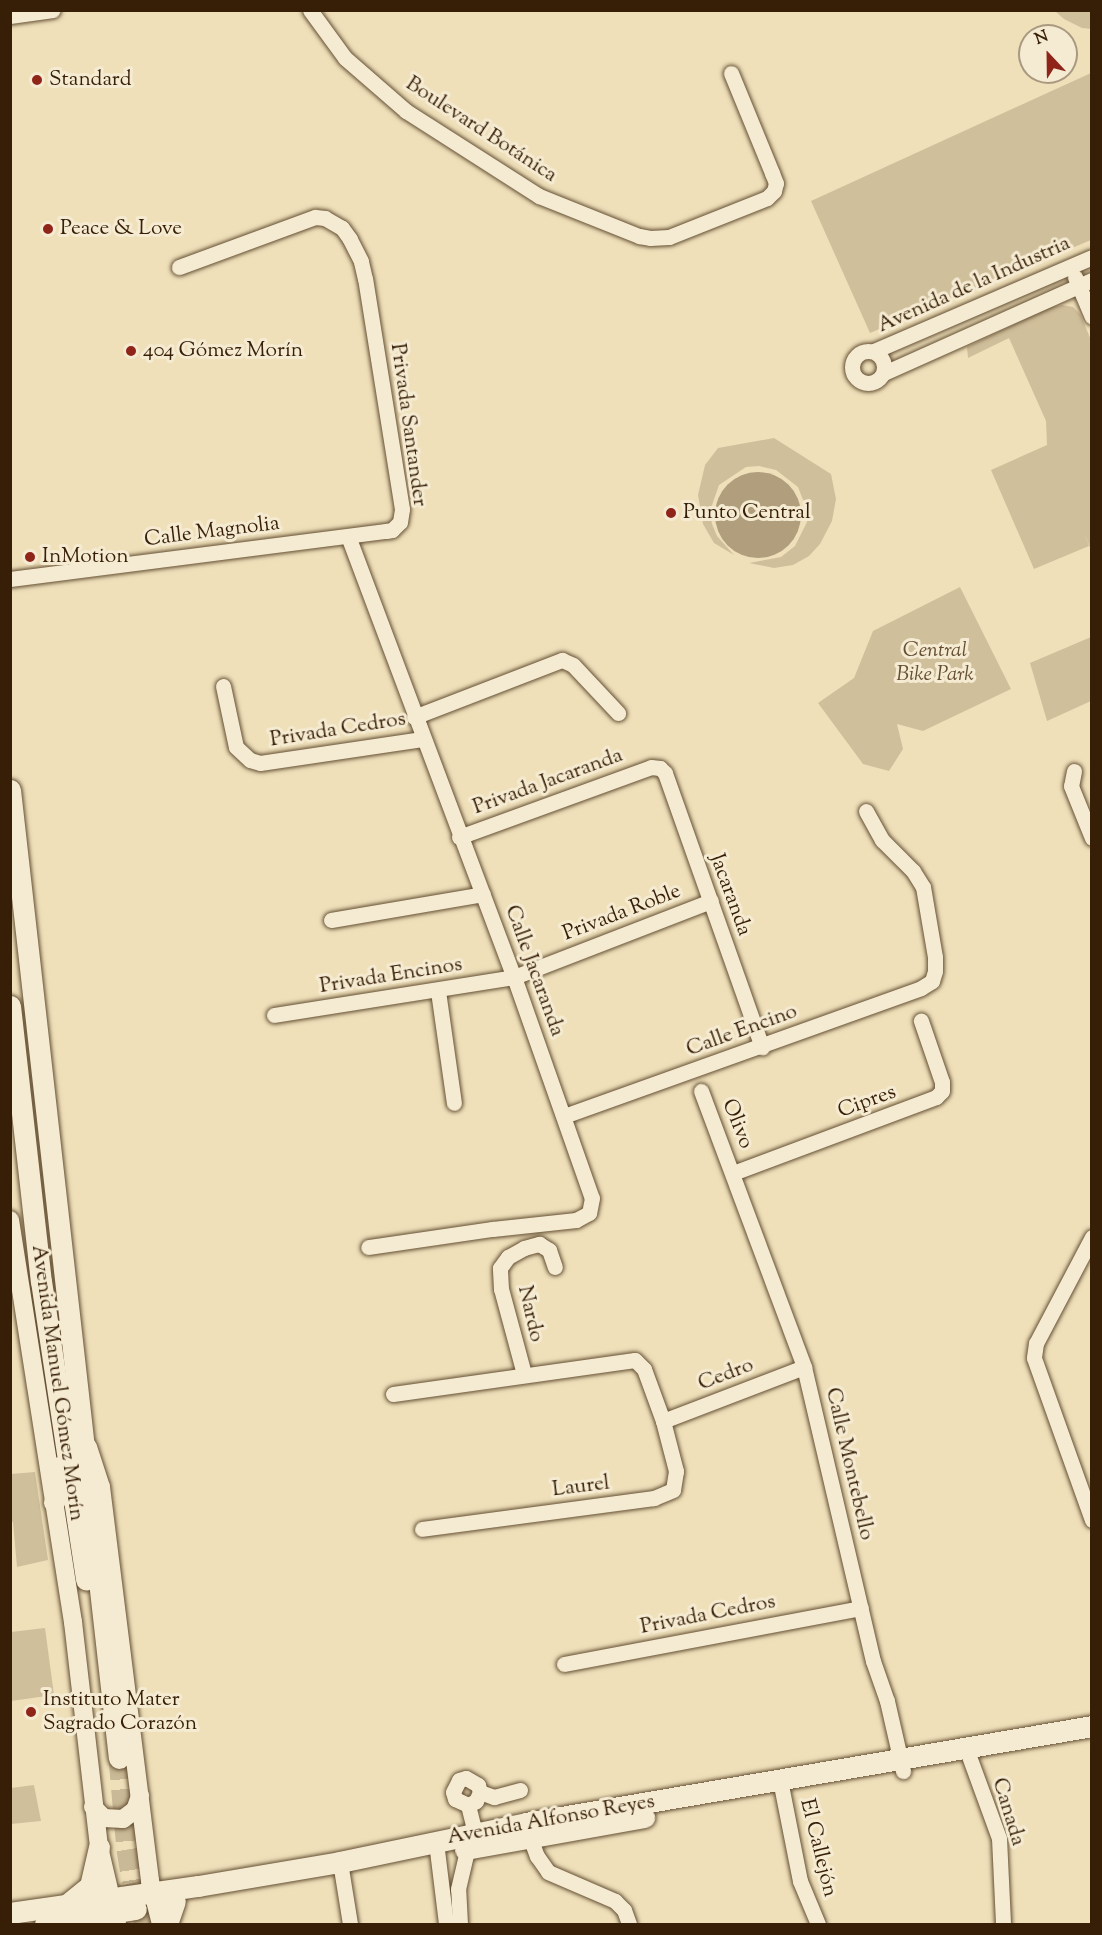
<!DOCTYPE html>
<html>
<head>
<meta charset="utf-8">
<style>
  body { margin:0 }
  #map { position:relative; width:1102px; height:1935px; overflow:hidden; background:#efe0ba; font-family:"Sorts Mill Goudy",serif }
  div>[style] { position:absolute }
  .green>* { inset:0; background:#d0bf9b }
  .water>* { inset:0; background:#b09e7d }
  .round { border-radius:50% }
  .secondary-tunnel>* { height:21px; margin-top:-10.5px; transform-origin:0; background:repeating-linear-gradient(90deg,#cab996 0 21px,transparent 0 31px) }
  .roads { filter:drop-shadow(0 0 2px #644f33) drop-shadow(0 0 2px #644f33) }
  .minor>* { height:15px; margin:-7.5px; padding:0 7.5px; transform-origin:7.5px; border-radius:7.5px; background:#f5ebd2 }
  .minor>.ring { margin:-7.5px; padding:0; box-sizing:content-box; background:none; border:15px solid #f5ebd2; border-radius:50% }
  .tertiary>* { height:18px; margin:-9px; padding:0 9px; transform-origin:9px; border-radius:9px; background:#f5ebd2 }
  .secondary>* { height:21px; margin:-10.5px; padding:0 10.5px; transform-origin:10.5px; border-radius:10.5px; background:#f5ebd2 }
  .dots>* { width:16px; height:16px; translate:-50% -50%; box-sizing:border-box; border:3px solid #f5ebd2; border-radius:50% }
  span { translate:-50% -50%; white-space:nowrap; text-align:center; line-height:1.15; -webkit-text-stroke:6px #f5ebd2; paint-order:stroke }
  .poi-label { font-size:21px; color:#361f06 }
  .left { translate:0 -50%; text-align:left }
  .street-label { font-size:21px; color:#361f06 }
  .park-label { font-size:21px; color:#644f33; font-style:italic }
  .frame { position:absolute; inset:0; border:12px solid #361f06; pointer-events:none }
  .north { position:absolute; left:1018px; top:24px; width:60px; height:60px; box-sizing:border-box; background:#f5ebd2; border:2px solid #a99980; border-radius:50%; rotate:338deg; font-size:16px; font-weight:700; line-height:24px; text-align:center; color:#361f06 }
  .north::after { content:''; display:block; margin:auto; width:21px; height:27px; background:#8f2418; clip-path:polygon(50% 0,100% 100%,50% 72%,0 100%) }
</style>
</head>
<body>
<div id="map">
  <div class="green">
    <div style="clip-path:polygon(1055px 11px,1091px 11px,1091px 29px,1082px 28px,1064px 19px)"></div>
    <div style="clip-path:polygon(1091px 73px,1091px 240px,870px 333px,811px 201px)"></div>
    <div style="clip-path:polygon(1062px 305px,1073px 307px,1080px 314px,1091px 340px,1091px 550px,1083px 530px,1089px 546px,1034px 569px,991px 470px,1047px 445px,1046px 421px,1009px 338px,968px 358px,967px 347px,1049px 308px)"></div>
    <div style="clip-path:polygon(774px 438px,831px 474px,836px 499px,832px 521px,820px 544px,809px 556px,793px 565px,774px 568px,749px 563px,781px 557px,795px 546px,807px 522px,807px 510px,798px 487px,776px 470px,759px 466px,746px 467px,719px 485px,710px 511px,712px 524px,717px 536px,734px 555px,714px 543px,703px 524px,698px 495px,705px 465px,718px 448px)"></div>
    <div style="clip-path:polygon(960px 587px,1011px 689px,923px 731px,897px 724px,903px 749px,889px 771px,863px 764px,818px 703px,854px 678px,873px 631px)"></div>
    <div style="clip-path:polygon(1091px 637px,1091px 701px,1047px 721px,1030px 663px)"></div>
    <div style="clip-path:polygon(35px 1472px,48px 1560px,17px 1567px,13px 1522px,11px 1521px,11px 1474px)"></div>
    <div style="clip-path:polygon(45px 1628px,54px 1695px,11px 1701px,11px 1632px)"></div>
    <div style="clip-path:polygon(34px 1785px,41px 1821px,11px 1824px,11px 1788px)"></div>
  </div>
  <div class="water">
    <div class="round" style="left:715px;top:472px;width:86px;height:86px"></div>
  </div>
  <div class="secondary-tunnel">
    <div style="left:119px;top:1758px;width:91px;rotate:85deg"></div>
    <div style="left:127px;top:1849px;width:33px;rotate:81deg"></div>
    <div style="left:132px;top:1882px;width:44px;rotate:72.8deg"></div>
  </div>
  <div class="roads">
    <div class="minor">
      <div style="left:310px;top:10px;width:59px;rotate:53.9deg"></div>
      <div style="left:345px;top:58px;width:81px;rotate:41deg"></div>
      <div style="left:406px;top:111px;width:158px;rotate:32.6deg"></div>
      <div style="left:539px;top:196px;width:108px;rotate:21.8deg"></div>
      <div style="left:639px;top:236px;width:11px;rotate:10deg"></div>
      <div style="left:650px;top:238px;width:19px;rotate:-3deg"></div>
      <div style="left:669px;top:237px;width:105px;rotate:-21.7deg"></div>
      <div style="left:767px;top:198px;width:10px;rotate:-45deg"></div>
      <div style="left:774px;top:191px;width:8px;rotate:-76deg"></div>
      <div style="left:776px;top:183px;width:11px;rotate:-112deg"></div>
      <div style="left:772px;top:173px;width:108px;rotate:-112.3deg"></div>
      <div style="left:10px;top:16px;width:43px;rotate:-7.9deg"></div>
      <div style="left:1075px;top:277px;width:43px;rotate:67deg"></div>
      <div class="ring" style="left:852px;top:351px;width:17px;height:17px"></div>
      <div style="left:874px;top:351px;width:237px;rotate:-23.3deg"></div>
      <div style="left:884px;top:373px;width:228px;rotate:-24.1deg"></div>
      <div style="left:348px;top:536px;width:471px;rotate:69.4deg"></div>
      <div style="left:514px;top:977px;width:234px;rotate:70.6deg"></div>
      <div style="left:592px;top:1198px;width:15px;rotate:101deg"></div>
      <div style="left:589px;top:1213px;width:15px;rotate:152deg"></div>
      <div style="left:576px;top:1220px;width:84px;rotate:173.9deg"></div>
      <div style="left:492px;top:1229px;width:125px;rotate:171.7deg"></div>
      <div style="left:10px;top:579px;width:379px;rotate:-7.3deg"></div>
      <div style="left:386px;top:531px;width:6px;rotate:-9deg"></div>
      <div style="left:392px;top:530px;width:11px;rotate:-45deg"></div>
      <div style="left:400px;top:522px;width:13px;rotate:-81deg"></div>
      <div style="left:402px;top:509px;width:233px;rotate:-99.1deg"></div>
      <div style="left:365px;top:279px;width:18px;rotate:-103deg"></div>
      <div style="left:361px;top:261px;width:25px;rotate:-117deg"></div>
      <div style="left:350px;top:239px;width:14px;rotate:-126deg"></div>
      <div style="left:342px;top:228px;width:20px;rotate:-150deg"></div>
      <div style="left:325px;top:218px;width:10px;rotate:-174deg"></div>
      <div style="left:315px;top:217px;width:145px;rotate:159.8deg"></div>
      <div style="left:223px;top:686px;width:62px;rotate:78deg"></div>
      <div style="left:236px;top:747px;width:19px;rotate:43deg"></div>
      <div style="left:250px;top:760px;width:10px;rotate:17deg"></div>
      <div style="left:260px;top:763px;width:164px;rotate:-8.4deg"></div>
      <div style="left:414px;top:717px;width:159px;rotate:-21.1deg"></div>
      <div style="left:562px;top:660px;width:12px;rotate:24deg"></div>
      <div style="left:573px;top:665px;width:66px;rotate:46.8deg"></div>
      <div style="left:1074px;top:771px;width:15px;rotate:101deg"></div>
      <div style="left:1071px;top:786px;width:56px;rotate:68deg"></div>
      <div style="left:459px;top:837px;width:204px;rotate:-20deg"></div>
      <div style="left:651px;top:767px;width:9px;rotate:6deg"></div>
      <div style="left:660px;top:768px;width:7px;rotate:45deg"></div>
      <div style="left:665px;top:773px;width:291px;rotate:70.5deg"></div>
      <div style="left:331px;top:920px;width:154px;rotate:-9.7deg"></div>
      <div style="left:438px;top:991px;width:113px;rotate:81.9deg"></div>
      <div style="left:274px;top:1015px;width:243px;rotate:-9deg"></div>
      <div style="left:514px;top:977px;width:211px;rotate:-21.1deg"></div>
      <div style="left:701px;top:1091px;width:295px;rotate:69.5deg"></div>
      <div style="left:804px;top:1367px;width:302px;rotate:76.8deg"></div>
      <div style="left:873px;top:1661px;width:42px;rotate:70.7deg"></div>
      <div style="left:887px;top:1701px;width:72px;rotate:77.1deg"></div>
      <div style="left:564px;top:1116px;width:379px;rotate:-19.7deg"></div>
      <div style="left:921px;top:988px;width:13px;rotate:-32deg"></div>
      <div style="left:932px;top:981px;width:10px;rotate:-73deg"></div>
      <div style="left:935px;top:971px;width:14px;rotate:-90deg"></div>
      <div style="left:935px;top:957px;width:71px;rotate:-99.7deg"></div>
      <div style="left:923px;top:887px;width:19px;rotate:-122deg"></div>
      <div style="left:913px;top:871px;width:44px;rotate:-135deg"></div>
      <div style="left:882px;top:840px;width:33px;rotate:-119deg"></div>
      <div style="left:733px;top:1173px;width:217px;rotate:-20.5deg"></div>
      <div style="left:936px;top:1097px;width:8px;rotate:-45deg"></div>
      <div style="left:942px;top:1091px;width:9px;rotate:-90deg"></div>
      <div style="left:942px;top:1082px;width:65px;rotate:-109deg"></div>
      <div style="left:1092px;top:1237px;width:120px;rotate:117.8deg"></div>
      <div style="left:1036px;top:1343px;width:15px;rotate:98deg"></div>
      <div style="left:1034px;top:1358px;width:172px;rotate:70.3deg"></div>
      <div style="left:524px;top:1374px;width:88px;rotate:-105.1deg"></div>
      <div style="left:501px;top:1289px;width:21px;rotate:-93deg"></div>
      <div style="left:500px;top:1268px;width:14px;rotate:-54deg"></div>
      <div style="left:508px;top:1257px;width:18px;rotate:-29deg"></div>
      <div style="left:524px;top:1248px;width:16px;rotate:-15deg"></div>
      <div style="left:539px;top:1244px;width:12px;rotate:31deg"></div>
      <div style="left:549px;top:1250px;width:18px;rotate:71deg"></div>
      <div style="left:393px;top:1394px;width:244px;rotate:-8deg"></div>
      <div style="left:635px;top:1360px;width:13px;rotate:45deg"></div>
      <div style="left:644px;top:1369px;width:55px;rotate:69.9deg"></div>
      <div style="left:663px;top:1421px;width:52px;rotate:75.4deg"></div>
      <div style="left:676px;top:1471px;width:19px;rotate:99deg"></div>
      <div style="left:673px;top:1490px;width:21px;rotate:157deg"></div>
      <div style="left:654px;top:1498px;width:234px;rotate:172.4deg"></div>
      <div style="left:663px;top:1421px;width:151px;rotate:-21deg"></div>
      <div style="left:564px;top:1664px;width:302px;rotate:-10.7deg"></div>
      <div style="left:966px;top:1748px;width:96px;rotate:69.9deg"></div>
      <div style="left:999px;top:1838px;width:86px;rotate:87.3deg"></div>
      <div style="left:780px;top:1780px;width:103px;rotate:78.8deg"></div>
      <div style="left:800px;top:1881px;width:47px;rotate:67.3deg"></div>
      <div style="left:480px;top:1792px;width:10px;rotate:114deg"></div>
      <div style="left:476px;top:1801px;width:9px;rotate:153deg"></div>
      <div style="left:468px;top:1805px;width:14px;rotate:-155deg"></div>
      <div style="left:455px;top:1799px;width:7px;rotate:-106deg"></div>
      <div style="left:453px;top:1792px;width:13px;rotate:-63deg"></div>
      <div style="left:459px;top:1780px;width:7px;rotate:-16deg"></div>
      <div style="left:466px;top:1778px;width:14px;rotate:30deg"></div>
      <div style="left:478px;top:1785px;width:7px;rotate:74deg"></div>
      <div style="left:480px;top:1792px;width:15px;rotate:20deg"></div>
      <div style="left:494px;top:1797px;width:27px;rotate:-15deg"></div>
      <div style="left:527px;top:1829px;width:29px;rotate:70deg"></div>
      <div style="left:537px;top:1856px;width:19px;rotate:55deg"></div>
      <div style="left:548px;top:1872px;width:73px;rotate:23.4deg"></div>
      <div style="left:615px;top:1901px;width:13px;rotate:45deg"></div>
      <div style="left:624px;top:1910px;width:15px;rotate:70deg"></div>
      <div style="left:436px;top:1842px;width:83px;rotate:83deg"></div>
      <div style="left:340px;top:1862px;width:63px;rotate:80.8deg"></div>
      <div style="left:460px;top:1924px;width:35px;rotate:-93deg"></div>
      <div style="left:458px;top:1889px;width:66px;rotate:-76.8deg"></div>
      <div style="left:473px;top:1825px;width:21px;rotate:-104deg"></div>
    </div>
    <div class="tertiary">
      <div style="left:10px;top:1220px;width:407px;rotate:81.1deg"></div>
      <div style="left:73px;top:1622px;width:226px;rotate:83.4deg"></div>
      <div style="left:99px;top:1847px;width:79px;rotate:76.8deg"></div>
      <div style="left:88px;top:1447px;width:42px;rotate:72deg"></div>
      <div style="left:101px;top:1487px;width:397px;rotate:82.9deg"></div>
      <div style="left:150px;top:1881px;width:44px;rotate:75.7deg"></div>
      <div style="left:93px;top:1807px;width:16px;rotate:45deg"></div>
      <div style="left:104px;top:1818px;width:19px;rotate:3deg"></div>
      <div style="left:123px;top:1819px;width:15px;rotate:-37deg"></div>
      <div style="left:135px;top:1810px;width:15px;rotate:-70deg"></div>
    </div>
    <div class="secondary">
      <div style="left:10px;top:790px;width:974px;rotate:83.58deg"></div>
      <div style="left:10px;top:1006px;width:277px;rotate:83.6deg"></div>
      <div style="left:41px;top:1281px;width:302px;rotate:81.4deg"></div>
      <div style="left:54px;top:1502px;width:15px;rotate:-67deg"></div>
      <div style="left:60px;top:1488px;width:21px;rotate:-93deg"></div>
      <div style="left:465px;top:1849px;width:182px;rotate:-10.1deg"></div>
      <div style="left:69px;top:1903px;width:27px;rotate:-39deg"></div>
      <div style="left:90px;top:1886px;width:40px;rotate:-77deg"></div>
      <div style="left:10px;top:1913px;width:190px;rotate:-8.2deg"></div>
      <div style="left:198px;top:1886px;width:144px;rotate:-9.6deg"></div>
      <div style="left:340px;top:1862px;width:190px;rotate:-11.8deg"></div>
      <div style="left:526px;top:1823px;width:574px;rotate:-9.72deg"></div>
      <div style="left:45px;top:1924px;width:92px;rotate:-9.4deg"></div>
      <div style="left:167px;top:1924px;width:24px;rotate:-71deg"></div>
    </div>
  </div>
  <div class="dots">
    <div style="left:37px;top:80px;background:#8f2418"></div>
    <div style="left:48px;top:229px;background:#8f2418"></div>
    <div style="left:131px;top:351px;background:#8f2418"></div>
    <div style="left:671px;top:513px;background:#8f2418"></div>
    <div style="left:30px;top:557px;background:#8f2418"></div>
    <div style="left:31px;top:1712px;background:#8f2418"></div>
  </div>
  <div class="poi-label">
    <span class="left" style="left:49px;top:80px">Standard</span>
    <span class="left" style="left:60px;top:229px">Peace &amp; Love</span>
    <span class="left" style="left:143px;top:351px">404 Gómez Morín</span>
    <span class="left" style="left:683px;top:513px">Punto Central</span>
    <span class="left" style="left:42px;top:557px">InMotion</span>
    <span class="left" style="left:43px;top:1712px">Instituto Mater<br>Sagrado Corazón</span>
  </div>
  <div class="street-label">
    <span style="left:481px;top:130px;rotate:33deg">Boulevard Botánica</span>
    <span style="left:974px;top:285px;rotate:-24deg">Avenida de la Industria</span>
    <span style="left:408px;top:425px;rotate:82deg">Privada Santander</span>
    <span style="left:212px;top:532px;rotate:-7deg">Calle Magnolia</span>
    <span style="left:338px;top:730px;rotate:-9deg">Privada Cedros</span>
    <span style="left:548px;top:782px;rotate:-20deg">Privada Jacaranda</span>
    <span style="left:730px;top:895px;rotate:70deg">Jacaranda</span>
    <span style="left:622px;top:913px;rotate:-21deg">Privada Roble</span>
    <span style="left:534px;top:971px;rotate:70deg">Calle Jacaranda</span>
    <span style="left:391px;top:976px;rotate:-9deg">Privada Encinos</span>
    <span style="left:742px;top:1031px;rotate:-20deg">Calle Encino</span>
    <span style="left:867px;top:1102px;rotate:-20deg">Cipres</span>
    <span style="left:737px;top:1124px;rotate:68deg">Olivo</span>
    <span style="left:530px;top:1314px;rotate:77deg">Nardo</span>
    <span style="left:726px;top:1375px;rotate:-21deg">Cedro</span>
    <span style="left:57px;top:1383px;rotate:82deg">Avenida Manuel Gómez Morín</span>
    <span style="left:849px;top:1464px;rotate:77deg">Calle Montebello</span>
    <span style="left:581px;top:1487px;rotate:-7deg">Laurel</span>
    <span style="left:708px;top:1615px;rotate:-11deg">Privada Cedros</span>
    <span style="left:1008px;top:1812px;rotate:73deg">Canada</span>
    <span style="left:551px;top:1820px;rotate:-10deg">Avenida Alfonso Reyes</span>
    <span style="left:818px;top:1848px;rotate:76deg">El Callejón</span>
  </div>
  <div class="park-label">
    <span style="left:935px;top:663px">Central<br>Bike Park</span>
  </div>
  <div class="frame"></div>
  <div class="north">N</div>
</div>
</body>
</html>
